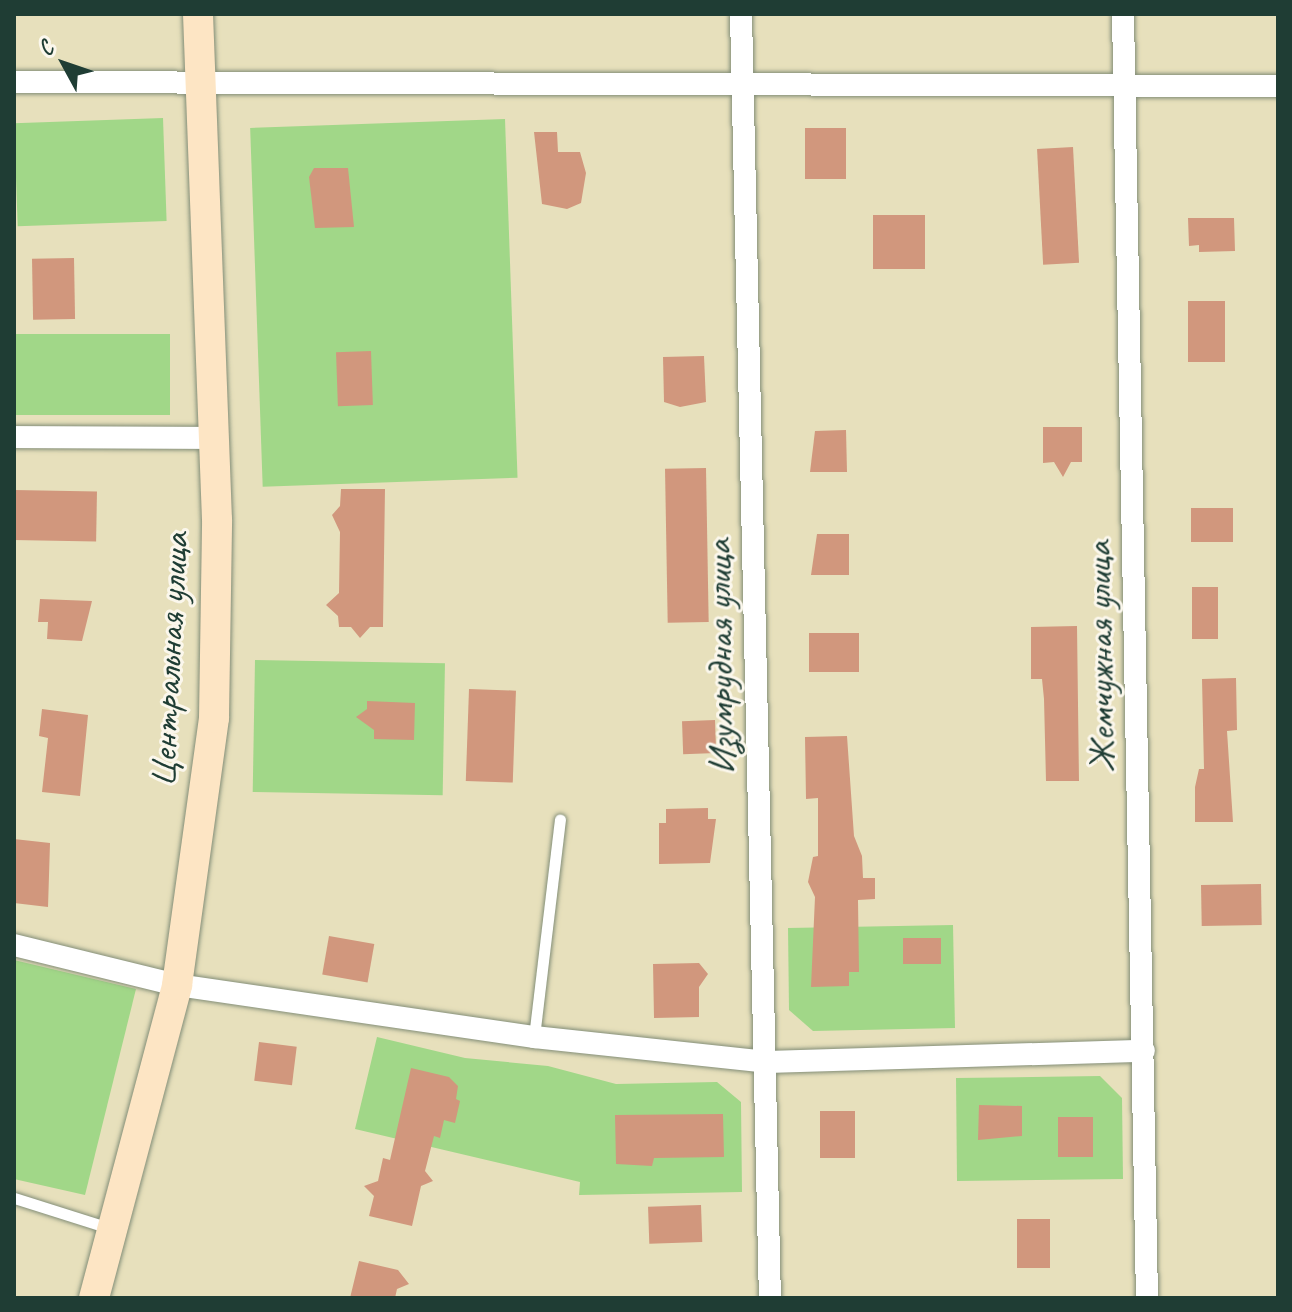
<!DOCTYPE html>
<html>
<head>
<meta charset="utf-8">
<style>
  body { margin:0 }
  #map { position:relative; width:1292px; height:1312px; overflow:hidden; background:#e7e0bc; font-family:Caveat,sans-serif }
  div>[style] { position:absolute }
  .green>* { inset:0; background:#a1d788; transform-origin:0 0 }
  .building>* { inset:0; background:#d1977d; transform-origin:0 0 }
  .roads { filter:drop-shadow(0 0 2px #838e78) drop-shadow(0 0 2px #838e78) }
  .service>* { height:11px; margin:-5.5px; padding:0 5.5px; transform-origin:5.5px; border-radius:5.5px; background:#fff }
  .minor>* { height:22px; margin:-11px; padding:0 11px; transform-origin:11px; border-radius:11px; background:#fff }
  .secondary>* { height:30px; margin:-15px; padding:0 15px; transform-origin:15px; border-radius:15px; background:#fde5c4 }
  span { translate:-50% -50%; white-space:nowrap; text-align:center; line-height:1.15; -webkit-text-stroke:6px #fbf7ec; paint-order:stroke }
  .street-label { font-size:38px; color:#1f3d34 }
  .frame { position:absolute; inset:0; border:16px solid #1f3d34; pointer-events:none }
  .north { position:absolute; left:24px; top:24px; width:80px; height:80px; -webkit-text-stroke:6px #fbf7ec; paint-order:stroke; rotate:310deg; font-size:22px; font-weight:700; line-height:32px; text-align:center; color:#1f3d34 }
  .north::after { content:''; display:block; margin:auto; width:28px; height:36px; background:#1f3d34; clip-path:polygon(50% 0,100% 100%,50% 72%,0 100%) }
</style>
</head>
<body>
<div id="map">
  <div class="green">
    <div style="left:163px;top:118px;width:103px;height:149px;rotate:88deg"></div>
    <div style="left:505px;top:119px;width:359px;height:255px;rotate:88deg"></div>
    <div style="left:14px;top:334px;width:156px;height:81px"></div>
    <div style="left:255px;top:660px;width:190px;height:132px;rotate:1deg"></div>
    <div style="clip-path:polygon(953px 925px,955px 1028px,813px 1031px,789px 1010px,788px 928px)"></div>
    <div style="clip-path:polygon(14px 960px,136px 989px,85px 1195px,14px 1179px)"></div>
    <div style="clip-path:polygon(377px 1037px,465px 1058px,548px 1066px,616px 1084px,717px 1082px,741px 1102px,742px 1192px,579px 1195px,580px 1182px,355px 1129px)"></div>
    <div style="clip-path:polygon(1100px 1076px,1122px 1098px,1123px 1179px,957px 1181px,956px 1078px)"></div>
  </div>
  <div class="building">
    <div style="left:805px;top:128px;width:41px;height:51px"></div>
    <div style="clip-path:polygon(534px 132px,557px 132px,558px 152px,580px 152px,586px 173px,581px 203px,567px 209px,542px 204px)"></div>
    <div style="left:1073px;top:147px;width:116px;height:36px;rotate:87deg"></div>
    <div style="clip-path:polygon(314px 168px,348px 168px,354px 227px,315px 228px,309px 177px)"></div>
    <div style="left:873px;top:215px;width:52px;height:54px"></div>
    <div style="clip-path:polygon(1188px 218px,1234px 218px,1235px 251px,1199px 252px,1199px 245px,1189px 246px)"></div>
    <div style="left:74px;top:258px;width:61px;height:42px;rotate:89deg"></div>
    <div style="left:1188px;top:301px;width:37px;height:61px"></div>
    <div style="left:371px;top:351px;width:54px;height:35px;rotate:88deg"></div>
    <div style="clip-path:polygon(704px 356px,706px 402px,680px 407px,664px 402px,663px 357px)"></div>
    <div style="clip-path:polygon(1043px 427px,1082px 427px,1082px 462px,1071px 462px,1063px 477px,1054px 462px,1043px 463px)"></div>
    <div style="clip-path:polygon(846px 430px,847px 472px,810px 472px,815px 431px)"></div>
    <div style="left:706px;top:468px;width:154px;height:41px;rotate:89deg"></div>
    <div style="clip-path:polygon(341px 489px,385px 489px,383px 627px,370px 627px,360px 638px,351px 627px,339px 627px,338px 616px,326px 605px,339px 593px,340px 532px,332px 515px,340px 506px)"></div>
    <div style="left:14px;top:490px;width:83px;height:50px;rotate:1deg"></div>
    <div style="left:1191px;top:508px;width:42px;height:34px"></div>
    <div style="clip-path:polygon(817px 534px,849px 534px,849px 575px,811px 575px)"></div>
    <div style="left:1192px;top:587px;width:26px;height:52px"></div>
    <div style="clip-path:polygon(40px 599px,92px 601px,82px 641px,47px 639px,48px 622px,38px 622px)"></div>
    <div style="clip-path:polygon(1077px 626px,1079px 781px,1046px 781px,1044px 699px,1042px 679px,1031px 679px,1031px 627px)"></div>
    <div style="left:809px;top:633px;width:50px;height:39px"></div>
    <div style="clip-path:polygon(1236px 678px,1237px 730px,1227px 731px,1233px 822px,1195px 822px,1195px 787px,1199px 769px,1204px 769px,1202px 679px)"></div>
    <div style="left:469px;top:689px;width:47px;height:92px;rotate:2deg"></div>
    <div style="clip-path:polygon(367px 701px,415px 703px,414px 740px,374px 739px,374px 730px,356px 717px,367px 709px)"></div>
    <div style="clip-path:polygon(42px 709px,88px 715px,80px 796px,42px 792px,48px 738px,39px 736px)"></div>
    <div style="left:715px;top:720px;width:33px;height:33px;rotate:88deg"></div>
    <div style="clip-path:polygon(847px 736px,854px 836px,862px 856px,863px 878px,875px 878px,875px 899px,858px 900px,859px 972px,849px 972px,849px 986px,811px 987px,815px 897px,808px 882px,813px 857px,818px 856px,818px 798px,806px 799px,805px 737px)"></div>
    <div style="clip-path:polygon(708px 808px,708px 819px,716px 819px,710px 863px,659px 864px,659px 823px,666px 823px,666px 809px)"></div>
    <div style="clip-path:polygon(14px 839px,50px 843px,48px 907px,14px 903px)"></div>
    <div style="left:1261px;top:884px;width:41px;height:60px;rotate:89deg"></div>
    <div style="left:329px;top:936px;width:46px;height:39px;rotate:10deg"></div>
    <div style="left:903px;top:938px;width:38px;height:26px"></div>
    <div style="clip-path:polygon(699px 963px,708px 974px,699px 987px,699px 1017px,654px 1018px,653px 964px)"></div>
    <div style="left:259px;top:1042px;width:38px;height:39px;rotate:7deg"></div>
    <div style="clip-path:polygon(411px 1068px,449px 1077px,458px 1086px,456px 1099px,460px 1101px,455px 1123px,444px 1120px,440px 1138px,434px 1136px,425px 1171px,433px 1181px,421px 1186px,412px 1226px,369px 1216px,374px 1196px,364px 1186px,378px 1181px,383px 1158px,390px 1160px)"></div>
    <div style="clip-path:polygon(979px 1105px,1022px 1106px,1022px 1136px,978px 1140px)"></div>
    <div style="left:820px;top:1111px;width:35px;height:47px"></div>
    <div style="clip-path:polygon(723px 1114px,724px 1157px,654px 1158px,652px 1166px,616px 1164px,615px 1115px)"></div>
    <div style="left:1093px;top:1117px;width:40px;height:35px;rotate:90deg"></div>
    <div style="left:701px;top:1205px;width:37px;height:53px;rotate:88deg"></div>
    <div style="left:1017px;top:1219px;width:33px;height:49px"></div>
    <div style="clip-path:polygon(359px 1261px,398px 1270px,409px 1284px,397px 1289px,395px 1298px,350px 1298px)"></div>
  </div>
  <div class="roads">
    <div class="service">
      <div style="left:534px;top:1037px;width:219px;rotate:-83.2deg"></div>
      <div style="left:14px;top:1198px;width:100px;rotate:17.5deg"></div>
    </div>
    <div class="minor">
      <div style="left:741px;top:14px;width:1284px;rotate:88.71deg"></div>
      <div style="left:1123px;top:14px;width:1284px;rotate:88.93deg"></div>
      <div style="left:14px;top:82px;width:1264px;rotate:0.18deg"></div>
      <div style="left:14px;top:437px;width:200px;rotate:0.3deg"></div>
      <div style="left:14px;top:945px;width:168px;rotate:13.8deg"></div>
      <div style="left:177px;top:985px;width:361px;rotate:8.3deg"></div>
      <div style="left:534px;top:1037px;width:234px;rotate:6.1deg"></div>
      <div style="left:767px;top:1062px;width:377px;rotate:-1.7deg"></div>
    </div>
    <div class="secondary">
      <div style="left:94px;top:1298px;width:324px;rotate:-75.1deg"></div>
      <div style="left:177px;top:985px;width:270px;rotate:-82.1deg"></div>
      <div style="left:214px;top:718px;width:198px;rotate:-89.1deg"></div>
      <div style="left:217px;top:520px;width:506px;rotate:-92.15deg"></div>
    </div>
  </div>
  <div class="street-label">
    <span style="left:720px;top:657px;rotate:-91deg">Изумрудная улица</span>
    <span style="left:1100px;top:657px;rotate:-91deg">Жемчужная улица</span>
    <span style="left:169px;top:660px;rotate:-87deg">Центральная улица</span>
  </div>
  <div class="frame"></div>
  <div class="north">С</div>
</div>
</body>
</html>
